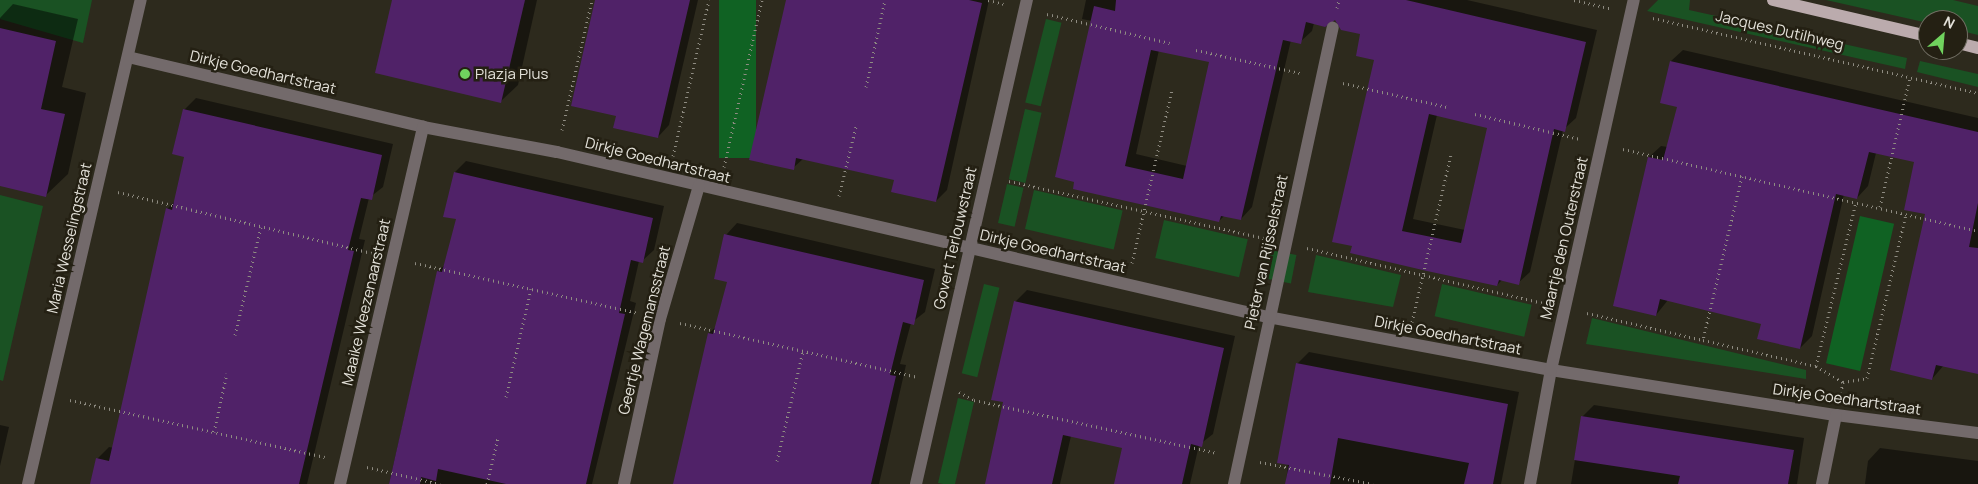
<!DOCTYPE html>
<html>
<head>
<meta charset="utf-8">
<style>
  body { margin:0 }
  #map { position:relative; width:1978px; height:484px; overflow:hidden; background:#2d2a1d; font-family:Manrope,sans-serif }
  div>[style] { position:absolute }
  .green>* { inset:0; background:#1a5223; transform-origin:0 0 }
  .forest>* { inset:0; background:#106223; transform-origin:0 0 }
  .shadow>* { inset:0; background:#0007 }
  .building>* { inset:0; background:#502268 }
  .path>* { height:3px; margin-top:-1.5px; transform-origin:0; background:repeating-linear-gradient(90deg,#8f8c82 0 1px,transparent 0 5px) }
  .minor>* { height:12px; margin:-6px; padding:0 6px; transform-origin:6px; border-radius:6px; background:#736a6b }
  .major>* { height:12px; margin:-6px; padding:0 6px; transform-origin:6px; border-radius:6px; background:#bbabad }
  .dots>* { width:14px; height:14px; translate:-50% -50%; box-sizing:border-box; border:2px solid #242013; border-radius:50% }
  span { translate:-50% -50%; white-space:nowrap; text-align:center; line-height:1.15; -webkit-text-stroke:5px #242013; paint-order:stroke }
  .street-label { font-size:15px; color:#e4e2da }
  .poi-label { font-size:15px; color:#e4e2da }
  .left { translate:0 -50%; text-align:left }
  .north { position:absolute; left:1918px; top:10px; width:50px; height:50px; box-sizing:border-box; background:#242013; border:1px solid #716e63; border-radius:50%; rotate:27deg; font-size:14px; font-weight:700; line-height:20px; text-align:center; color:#e4e2da }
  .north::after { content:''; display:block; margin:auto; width:18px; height:22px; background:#70d35e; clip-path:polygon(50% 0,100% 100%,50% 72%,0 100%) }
</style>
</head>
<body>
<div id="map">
  <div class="green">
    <div style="clip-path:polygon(0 0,92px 0,83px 43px,0 19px)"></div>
    <div style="clip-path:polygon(1658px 0,1690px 0,1689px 10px,1907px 58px,1905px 69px,1647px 11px)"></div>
    <div style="clip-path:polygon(1826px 0,1953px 0,1978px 6px,1978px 35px,1958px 30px,1958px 20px,1928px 20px,1928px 23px)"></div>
    <div style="left:1046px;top:19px;width:16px;height:86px;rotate:14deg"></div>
    <div style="clip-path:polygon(1920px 61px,1978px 74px,1978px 87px,1917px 72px)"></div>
    <div style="left:1025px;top:109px;width:17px;height:72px;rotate:13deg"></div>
    <div style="left:1007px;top:184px;width:17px;height:40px;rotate:13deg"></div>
    <div style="left:1034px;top:190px;width:91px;height:40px;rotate:13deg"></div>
    <div style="clip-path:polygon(0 195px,43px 206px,3px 381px,0 380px)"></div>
    <div style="left:1164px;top:220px;width:86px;height:39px;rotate:13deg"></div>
    <div style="left:1266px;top:249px;width:31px;height:29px;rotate:11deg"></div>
    <div style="clip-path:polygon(1316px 255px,1401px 275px,1393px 307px,1308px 292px)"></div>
    <div style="left:984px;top:284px;width:16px;height:92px;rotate:14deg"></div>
    <div style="left:1442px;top:284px;width:92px;height:33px;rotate:13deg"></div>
    <div style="clip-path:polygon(1592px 318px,1806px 370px,1806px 379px,1586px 344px)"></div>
    <div style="clip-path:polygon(958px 398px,974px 402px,955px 484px,943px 484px,938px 483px)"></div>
  </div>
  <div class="forest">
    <div style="left:719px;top:0;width:37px;height:158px"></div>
    <div style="left:1860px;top:216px;width:35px;height:151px;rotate:13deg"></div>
  </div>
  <div class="shadow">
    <div style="clip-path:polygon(393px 0,537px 0,518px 85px,501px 101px)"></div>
    <div style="clip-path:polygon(596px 0,698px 0,669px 125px,658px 137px,617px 115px)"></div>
    <div style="clip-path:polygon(787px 0,989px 0,947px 190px,936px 201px,895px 179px,803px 159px,793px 168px)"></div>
    <div style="clip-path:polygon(evenodd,1086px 0,1467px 0,1597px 30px,1576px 118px,1563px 130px,1530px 272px,1518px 283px,1503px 279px,1497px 285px,1352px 252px,1375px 59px,1362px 33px,1335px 18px,1314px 23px,1312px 31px,1300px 42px,1291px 40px,1252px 207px,1241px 219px,1225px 215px,1219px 221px,1074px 188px,1092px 21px,1082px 19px,1086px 0,1159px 50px,1211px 61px,1187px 166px,1136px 154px,1159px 50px,1086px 0,1437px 115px,1488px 127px,1465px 230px,1413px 219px,1437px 115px)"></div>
    <div style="clip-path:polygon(13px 4px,78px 19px,62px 87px,86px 93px,68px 174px,46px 195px,0 185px,0 18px)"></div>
    <div style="clip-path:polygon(1683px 50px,1978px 118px,1978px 373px,1944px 365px,1932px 379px,1927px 213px,1916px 161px,1876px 153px,1868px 186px,1857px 198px,1844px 194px,1812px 336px,1800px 348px,1762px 323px,1668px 300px,1656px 315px,1649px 157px,1661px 146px,1668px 147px,1678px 106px,1662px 102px,1671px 61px)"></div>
    <div style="clip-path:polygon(196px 98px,393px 144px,383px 187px,369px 198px,359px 239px,365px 240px,307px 484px,92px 484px,98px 458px,109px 447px,114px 448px,167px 209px,175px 201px,186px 156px,184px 110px)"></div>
    <div style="clip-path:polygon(466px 161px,664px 206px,654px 250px,642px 261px,639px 261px,630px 301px,636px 303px,592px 484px,389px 484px,438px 271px,446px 264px,458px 218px,455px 172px)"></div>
    <div style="clip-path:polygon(737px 223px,935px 269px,925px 312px,911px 323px,900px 364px,906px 365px,879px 484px,674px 484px,709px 333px,717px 326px,728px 281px,726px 235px)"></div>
    <div style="clip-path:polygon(1027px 290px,1235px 336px,1213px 434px,1199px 445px,1190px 484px,1116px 484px,1124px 447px,1071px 436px,1060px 484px,986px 484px,1004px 401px,1015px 302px)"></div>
    <div style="clip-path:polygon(1309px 352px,1519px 392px,1501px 484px,1286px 484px,1297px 364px)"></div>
    <div style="clip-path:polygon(1594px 405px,1804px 438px,1797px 484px,1571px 484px,1582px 417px)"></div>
    <div style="clip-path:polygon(0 425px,9px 427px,0 466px)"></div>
    <div style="clip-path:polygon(1880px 448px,1978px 461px,1978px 484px,1865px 484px,1868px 461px)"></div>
  </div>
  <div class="building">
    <div style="clip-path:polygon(392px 0,525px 0,501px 103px,375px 73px)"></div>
    <div style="clip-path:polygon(595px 0,690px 0,658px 138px,613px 128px,616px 116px,571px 106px)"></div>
    <div style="clip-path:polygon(786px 0,969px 0,982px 3px,936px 202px,891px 192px,894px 180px,796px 158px,794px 170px,749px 160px)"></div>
    <div style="clip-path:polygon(evenodd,1116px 0,1406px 0,1586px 42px,1565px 132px,1554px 129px,1519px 285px,1499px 280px,1497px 286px,1427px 271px,1350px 253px,1352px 246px,1332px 242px,1374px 60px,1356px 56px,1360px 34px,1341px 30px,1335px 20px,1325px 27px,1306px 22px,1301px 44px,1283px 40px,1241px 220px,1221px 216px,1219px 222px,1073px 189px,1074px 182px,1055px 177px,1094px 6px,1115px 11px,1116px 0,1151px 50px,1209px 62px,1183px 179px,1125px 166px,1151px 50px,1116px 0,1429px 114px,1487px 128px,1461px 243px,1402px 231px,1429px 114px)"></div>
    <div style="clip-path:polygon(0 28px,56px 41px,41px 109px,65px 114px,46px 197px,0 186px)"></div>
    <div style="clip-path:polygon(1670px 61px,1978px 132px,1978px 203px,1969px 247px,1978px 248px,1978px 374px,1936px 365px,1932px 380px,1890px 370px,1925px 214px,1904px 210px,1914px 162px,1869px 152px,1857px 199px,1836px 194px,1800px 349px,1757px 339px,1761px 324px,1660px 299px,1656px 316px,1613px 306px,1648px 157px,1663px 160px,1677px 107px,1660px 103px)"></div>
    <div style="clip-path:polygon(183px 109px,382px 155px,372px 200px,361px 198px,348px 250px,354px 251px,299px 484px,90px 484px,96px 458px,109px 461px,166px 208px,172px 210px,184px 157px,172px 154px)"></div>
    <div style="clip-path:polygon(454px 172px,653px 218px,643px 263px,631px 260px,619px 313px,625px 314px,586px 484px,506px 484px,438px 469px,436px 481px,421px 477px,420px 484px,389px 484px,437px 271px,442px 272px,456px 219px,443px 217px)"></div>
    <div style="clip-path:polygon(724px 234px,924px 280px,914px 325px,903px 322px,890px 375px,896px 376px,871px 484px,673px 484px,708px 333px,713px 334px,727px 282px,714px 279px)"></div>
    <div style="clip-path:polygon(1014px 301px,1224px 348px,1202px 447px,1191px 444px,1182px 484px,1114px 484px,1122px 448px,1063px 435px,1052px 484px,985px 484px,1003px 402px,991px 400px)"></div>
    <div style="clip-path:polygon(1296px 363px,1508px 404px,1493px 484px,1464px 484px,1469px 463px,1338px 438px,1330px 484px,1285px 484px,1289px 465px,1277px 463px)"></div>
    <div style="clip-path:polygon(1581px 416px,1794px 450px,1788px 484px,1678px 484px,1680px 476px,1574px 460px)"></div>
  </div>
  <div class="path">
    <div style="left:988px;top:0;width:16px;rotate:14deg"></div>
    <div style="left:1574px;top:0;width:37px;rotate:13deg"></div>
    <div style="left:1337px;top:8px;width:8px;rotate:-76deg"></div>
    <div style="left:1047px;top:14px;width:126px;rotate:13.3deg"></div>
    <div style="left:1653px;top:18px;width:334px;rotate:13deg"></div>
    <div style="left:1196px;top:50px;width:107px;rotate:12.5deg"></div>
    <div style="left:1343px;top:83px;width:107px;rotate:13deg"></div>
    <div style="left:866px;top:87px;width:89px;rotate:-77.7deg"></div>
    <div style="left:1475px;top:114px;width:108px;rotate:13.4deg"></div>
    <div style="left:562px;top:130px;width:133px;rotate:-77deg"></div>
    <div style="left:1623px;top:149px;width:364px;rotate:13deg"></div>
    <div style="left:673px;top:156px;width:160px;rotate:-77deg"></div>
    <div style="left:724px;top:167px;width:171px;rotate:-77.2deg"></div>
    <div style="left:1742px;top:176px;width:169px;rotate:103.4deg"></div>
    <div style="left:1703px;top:340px;width:116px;rotate:13deg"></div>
    <div style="left:1816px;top:366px;width:31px;rotate:31deg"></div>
    <div style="left:1843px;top:382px;width:10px;rotate:101deg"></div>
    <div style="left:1009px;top:181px;width:261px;rotate:12.6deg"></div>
    <div style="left:118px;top:192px;width:261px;rotate:13.5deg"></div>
    <div style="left:839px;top:196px;width:72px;rotate:-76.3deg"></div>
    <div style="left:1880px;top:207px;width:133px;rotate:-77deg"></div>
    <div style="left:1307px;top:248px;width:243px;rotate:13.1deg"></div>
    <div style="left:415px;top:263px;width:229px;rotate:12.6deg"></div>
    <div style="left:1132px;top:263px;width:178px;rotate:-77deg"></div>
    <div style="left:1587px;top:313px;width:119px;rotate:13.1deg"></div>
    <div style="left:1412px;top:322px;width:171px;rotate:-76.9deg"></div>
    <div style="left:680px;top:323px;width:244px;rotate:12.8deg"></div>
    <div style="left:235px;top:335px;width:111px;rotate:-76.5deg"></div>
    <div style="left:1816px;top:366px;width:169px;rotate:-76.3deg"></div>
    <div style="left:1843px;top:382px;width:24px;rotate:-9deg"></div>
    <div style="left:1867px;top:378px;width:169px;rotate:-76.6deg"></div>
    <div style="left:959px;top:392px;width:17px;rotate:28deg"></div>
    <div style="left:974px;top:400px;width:249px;rotate:12.3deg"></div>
    <div style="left:506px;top:397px;width:111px;rotate:-77deg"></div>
    <div style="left:70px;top:400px;width:261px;rotate:12.6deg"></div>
    <div style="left:214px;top:432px;width:60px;rotate:-77.6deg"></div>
    <div style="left:777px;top:461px;width:113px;rotate:-76.7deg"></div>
    <div style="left:1260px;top:462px;width:115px;rotate:11deg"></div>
    <div style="left:367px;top:467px;width:75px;rotate:13.1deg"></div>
    <div style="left:487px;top:484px;width:47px;rotate:-76.6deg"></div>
  </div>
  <div class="minor">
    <div style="left:128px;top:57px;width:303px;rotate:13.3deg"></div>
    <div style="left:423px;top:127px;width:136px;rotate:10.6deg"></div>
    <div style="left:557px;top:152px;width:730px;rotate:13.07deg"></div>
    <div style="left:1268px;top:317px;width:288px;rotate:10.6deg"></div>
    <div style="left:1551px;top:370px;width:289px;rotate:9deg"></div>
    <div style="left:1836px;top:415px;width:143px;rotate:7.2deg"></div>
    <div style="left:28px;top:484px;width:497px;rotate:-76.9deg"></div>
    <div style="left:340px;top:484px;width:367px;rotate:-76.9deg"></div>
    <div style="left:624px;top:484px;width:169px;rotate:-77.7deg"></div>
    <div style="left:660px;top:319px;width:139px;rotate:-73.7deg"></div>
    <div style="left:916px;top:484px;width:497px;rotate:-77.1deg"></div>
    <div style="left:1234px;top:484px;width:467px;rotate:-77.8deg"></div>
    <div style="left:1530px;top:484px;width:116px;rotate:-79.6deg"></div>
    <div style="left:1551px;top:370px;width:379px;rotate:-77.4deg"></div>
    <div style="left:1822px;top:484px;width:70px;rotate:-78.5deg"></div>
  </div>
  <div class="major">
    <div style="left:1773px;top:0;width:159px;rotate:13.1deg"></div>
    <div style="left:1958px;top:43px;width:21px;rotate:14deg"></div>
  </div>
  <div class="dots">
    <div style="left:465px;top:74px;background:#70d35e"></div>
  </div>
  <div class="street-label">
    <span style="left:1780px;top:30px;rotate:13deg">Jacques Dutilhweg</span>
    <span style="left:263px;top:72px;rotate:13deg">Dirkje Goedhartstraat</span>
    <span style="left:658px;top:160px;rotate:14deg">Dirkje Goedhartstraat</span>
    <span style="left:69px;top:238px;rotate:-77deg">Maria Wesselingstraat</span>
    <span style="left:955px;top:238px;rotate:-77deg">Govert Terlouwstraat</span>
    <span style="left:1564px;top:238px;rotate:-77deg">Maartje den Outerstraat</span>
    <span style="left:1053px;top:251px;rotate:13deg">Dirkje Goedhartstraat</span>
    <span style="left:1266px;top:252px;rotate:-78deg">Pieter van Rijsselstraat</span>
    <span style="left:366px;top:302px;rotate:-77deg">Maaike Weezenaarstraat</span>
    <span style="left:644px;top:330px;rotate:-76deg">Geertje Wagemansstraat</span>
    <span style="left:1448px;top:335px;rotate:11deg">Dirkje Goedhartstraat</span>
    <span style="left:1847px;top:399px;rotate:8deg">Dirkje Goedhartstraat</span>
  </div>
  <div class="poi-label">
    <span class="left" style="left:475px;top:74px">Plazja Plus</span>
  </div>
  <div class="north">N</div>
</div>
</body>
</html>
